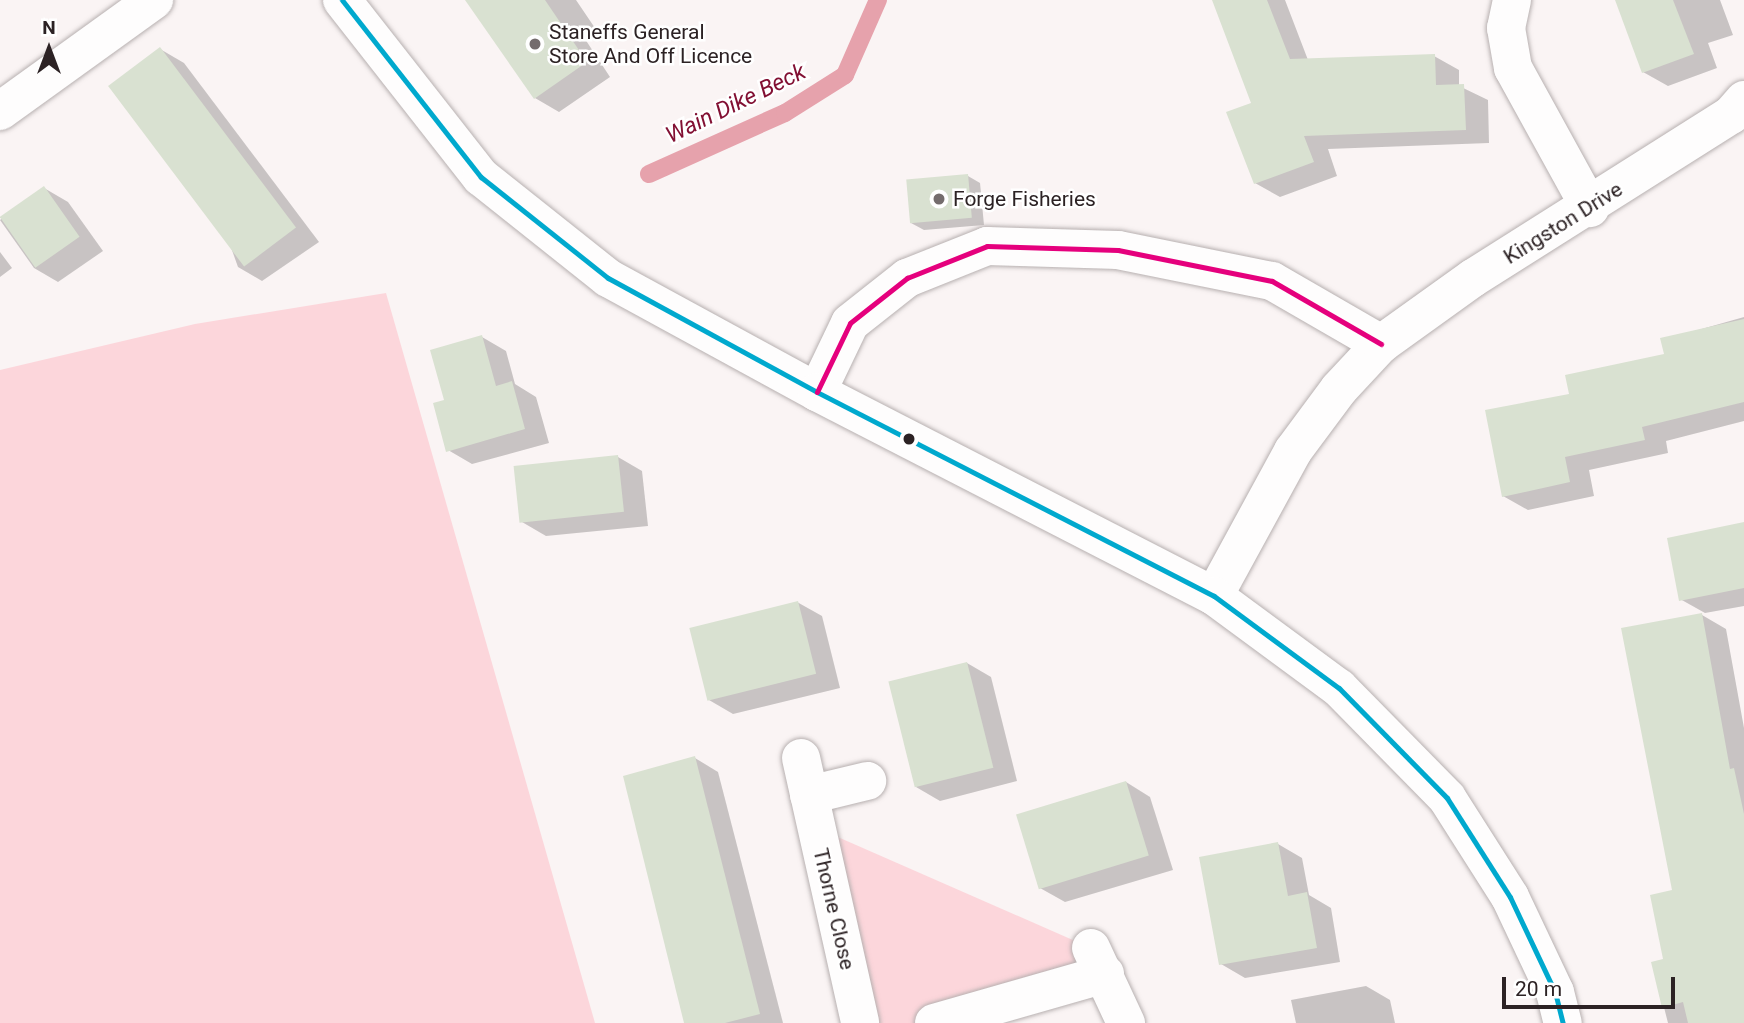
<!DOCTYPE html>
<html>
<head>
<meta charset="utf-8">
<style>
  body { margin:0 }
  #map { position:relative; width:1744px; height:1023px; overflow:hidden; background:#faf4f4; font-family:Roboto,sans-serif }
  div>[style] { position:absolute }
  .green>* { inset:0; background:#fcd6db }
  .shadow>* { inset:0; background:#0003 }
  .stream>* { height:18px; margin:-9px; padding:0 9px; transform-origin:9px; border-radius:9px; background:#e6a2ac }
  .building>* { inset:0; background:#d9e1d1; transform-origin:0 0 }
  .roads { filter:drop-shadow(0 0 2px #b7b0b0) drop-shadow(0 0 2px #b7b0b0) }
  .street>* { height:38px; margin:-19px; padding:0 19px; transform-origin:19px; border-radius:19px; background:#fefdfd }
  .secondary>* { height:38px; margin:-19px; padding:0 19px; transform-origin:19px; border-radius:19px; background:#fefdfd }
  .bus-1>* { height:5px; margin:-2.5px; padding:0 2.5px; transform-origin:2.5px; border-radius:2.5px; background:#00a9ce }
  .bus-2>* { height:5px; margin:-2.5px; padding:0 2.5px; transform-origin:2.5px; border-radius:2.5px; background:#e5007d }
  .dots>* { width:19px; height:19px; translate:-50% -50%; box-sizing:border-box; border:4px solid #fff; border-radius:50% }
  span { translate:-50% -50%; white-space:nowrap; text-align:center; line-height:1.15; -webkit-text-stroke:5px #fff; paint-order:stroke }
  .poi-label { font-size:21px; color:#2c2224 }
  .left { translate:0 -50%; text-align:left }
  .street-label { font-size:21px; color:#2c2224 }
  .water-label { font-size:23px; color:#821033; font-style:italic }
  .north { position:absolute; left:14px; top:14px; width:70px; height:70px; -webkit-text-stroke:5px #fff; paint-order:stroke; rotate:0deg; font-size:19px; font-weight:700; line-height:28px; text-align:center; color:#2c2224 }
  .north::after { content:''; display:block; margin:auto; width:24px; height:32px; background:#2c2224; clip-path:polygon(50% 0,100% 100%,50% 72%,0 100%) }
  .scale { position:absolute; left:1502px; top:977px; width:173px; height:32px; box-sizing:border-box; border:4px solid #2c2224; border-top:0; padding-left:9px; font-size:21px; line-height:24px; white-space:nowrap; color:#2c2224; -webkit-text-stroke:5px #fff; paint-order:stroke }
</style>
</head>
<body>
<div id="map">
  <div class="green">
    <div style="clip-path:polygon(386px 293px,595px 1023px,0 1023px,0 370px,195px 324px)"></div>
    <div style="clip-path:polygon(815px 827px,1091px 948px,1105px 974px,934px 1023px,860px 1023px)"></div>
  </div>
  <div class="shadow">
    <div style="clip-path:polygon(482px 0,576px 0,597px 31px,585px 39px,610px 77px,559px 112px,535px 98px)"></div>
    <div style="clip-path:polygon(1213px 0,1285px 0,1308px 60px,1434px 56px,1459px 70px,1459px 86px,1488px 100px,1489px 143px,1328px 149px,1337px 176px,1280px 197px,1255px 183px,1254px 104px)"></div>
    <div style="clip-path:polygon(1617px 0,1720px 0,1733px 35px,1708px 43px,1717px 68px,1668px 86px,1643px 72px)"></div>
    <div style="clip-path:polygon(160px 49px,184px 63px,319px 242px,262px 281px,238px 267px)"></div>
    <div style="clip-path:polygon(968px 176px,980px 183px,984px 225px,924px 230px,911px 223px)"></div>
    <div style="clip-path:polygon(44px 188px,68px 202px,103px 251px,58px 282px,34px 268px,0 220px)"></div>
    <div style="clip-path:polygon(0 252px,12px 268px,0 277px)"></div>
    <div style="clip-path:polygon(1744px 317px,1744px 421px,1666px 441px,1668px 453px,1589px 470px,1594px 496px,1528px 510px,1503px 496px,1571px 395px,1667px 355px,1663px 340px)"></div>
    <div style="clip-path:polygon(482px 337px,506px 351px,515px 384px,536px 397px,549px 443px,472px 464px,448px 450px)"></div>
    <div style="clip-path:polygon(618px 457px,642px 471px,648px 526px,546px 536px,522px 522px)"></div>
    <div style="clip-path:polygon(1744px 524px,1744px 606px,1705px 613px,1680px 599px)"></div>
    <div style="clip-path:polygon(797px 602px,822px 616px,840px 688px,733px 714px,709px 700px)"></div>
    <div style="clip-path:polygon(1702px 615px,1726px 629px,1744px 728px,1744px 1023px,1668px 1023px,1653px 964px,1665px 961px)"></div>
    <div style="clip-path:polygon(967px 663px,991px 677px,1017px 781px,940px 801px,916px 787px)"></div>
    <div style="clip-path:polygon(695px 758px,718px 772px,783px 1023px,686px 1023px)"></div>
    <div style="clip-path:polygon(1126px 782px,1150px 797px,1173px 870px,1065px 902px,1040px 888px)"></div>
    <div style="clip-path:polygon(1278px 844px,1302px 858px,1309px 895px,1331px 908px,1340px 962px,1245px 978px,1221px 964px)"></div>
    <div style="clip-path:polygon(1366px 986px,1390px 1000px,1395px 1023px,1296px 1023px,1291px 1000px)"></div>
  </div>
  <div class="stream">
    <div style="left:649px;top:174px;width:149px;rotate:-24.2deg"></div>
    <div style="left:785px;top:113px;width:71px;rotate:-32.3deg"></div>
    <div style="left:845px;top:75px;width:82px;rotate:-66.3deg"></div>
  </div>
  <div class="building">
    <div style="clip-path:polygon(465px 0,545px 0,587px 62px,534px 99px)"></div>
    <div style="clip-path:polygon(1212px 0,1267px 0,1290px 59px,1435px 54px,1436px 85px,1464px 84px,1466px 130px,1304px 136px,1314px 162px,1254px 184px,1226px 112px,1251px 103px)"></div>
    <div style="clip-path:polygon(1615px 0,1673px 0,1694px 54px,1642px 73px)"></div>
    <div style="left:160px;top:47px;width:226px;height:65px;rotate:53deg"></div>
    <div style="left:968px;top:174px;width:44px;height:62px;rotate:85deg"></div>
    <div style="left:44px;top:186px;width:62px;height:54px;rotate:55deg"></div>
    <div style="clip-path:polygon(1744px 319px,1744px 402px,1642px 427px,1645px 440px,1565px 457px,1570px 482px,1502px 497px,1485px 410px,1569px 394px,1565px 375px,1664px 354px,1660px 338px)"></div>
    <div style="clip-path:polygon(482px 335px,496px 386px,512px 381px,525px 429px,446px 452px,433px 403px,444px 400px,430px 350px)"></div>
    <div style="left:618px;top:455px;width:57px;height:105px;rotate:84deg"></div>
    <div style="clip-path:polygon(1744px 522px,1744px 588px,1679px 601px,1667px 538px)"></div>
    <div style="left:798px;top:601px;width:75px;height:112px;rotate:76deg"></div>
    <div style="clip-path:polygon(1702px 613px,1730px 769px,1734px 768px,1744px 814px,1744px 1023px,1688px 1023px,1683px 1002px,1662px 1008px,1651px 962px,1663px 959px,1650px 895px,1672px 890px,1621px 628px)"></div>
    <div style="left:967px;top:662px;width:109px;height:81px;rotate:76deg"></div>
    <div style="clip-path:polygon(695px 756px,760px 1014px,725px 1023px,684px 1023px,623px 776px)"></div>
    <div style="left:1126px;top:781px;width:78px;height:115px;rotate:73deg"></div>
    <div style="clip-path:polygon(1278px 842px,1288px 896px,1307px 892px,1317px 948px,1219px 965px,1199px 857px)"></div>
  </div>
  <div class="roads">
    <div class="street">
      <div style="left:1512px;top:0;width:29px;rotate:102deg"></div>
      <div style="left:1506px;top:28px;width:41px;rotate:80.1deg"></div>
      <div style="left:1513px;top:68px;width:160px;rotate:61.2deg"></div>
      <div style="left:0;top:111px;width:190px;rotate:-35.8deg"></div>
      <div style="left:817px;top:392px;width:76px;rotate:-64.4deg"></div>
      <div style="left:850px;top:323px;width:73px;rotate:-38.3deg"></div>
      <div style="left:907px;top:278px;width:86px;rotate:-21.8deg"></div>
      <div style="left:987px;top:246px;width:131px;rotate:1.7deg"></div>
      <div style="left:1118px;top:250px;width:157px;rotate:11.4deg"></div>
      <div style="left:1272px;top:281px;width:126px;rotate:30deg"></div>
      <div style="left:1214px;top:596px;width:165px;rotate:-61.4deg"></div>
      <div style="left:1293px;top:451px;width:77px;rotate:-53.4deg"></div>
      <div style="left:1339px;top:389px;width:62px;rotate:-47deg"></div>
      <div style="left:1381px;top:344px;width:113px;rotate:-35.7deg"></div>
      <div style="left:1473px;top:278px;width:305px;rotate:-32.3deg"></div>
      <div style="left:1731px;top:115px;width:20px;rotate:-49deg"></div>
      <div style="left:801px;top:758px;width:271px;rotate:77.4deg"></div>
      <div style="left:809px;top:795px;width:60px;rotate:-13.6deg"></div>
      <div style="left:1091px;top:948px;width:83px;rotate:65deg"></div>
      <div style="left:934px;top:1023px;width:178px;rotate:-16deg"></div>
    </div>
    <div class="secondary">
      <div style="left:342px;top:0;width:225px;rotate:51.9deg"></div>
      <div style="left:481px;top:177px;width:162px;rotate:38.5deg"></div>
      <div style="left:608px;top:278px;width:238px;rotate:28.6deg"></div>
      <div style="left:817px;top:392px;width:446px;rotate:27.2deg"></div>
      <div style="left:1214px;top:596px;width:155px;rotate:36.4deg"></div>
      <div style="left:1339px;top:688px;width:154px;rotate:45.5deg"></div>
      <div style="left:1447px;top:798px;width:117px;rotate:57.5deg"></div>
      <div style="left:1510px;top:897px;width:105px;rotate:64.7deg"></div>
      <div style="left:1555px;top:992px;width:32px;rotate:76deg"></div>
    </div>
  </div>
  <div class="bus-1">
    <div style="left:342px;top:0;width:225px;rotate:51.9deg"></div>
    <div style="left:481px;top:177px;width:162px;rotate:38.5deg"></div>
    <div style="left:608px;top:278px;width:238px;rotate:28.6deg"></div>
    <div style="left:817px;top:392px;width:446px;rotate:27.2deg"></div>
    <div style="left:1214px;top:596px;width:155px;rotate:36.4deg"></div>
    <div style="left:1339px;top:688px;width:154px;rotate:45.5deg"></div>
    <div style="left:1447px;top:798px;width:117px;rotate:57.5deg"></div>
    <div style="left:1510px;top:897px;width:105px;rotate:64.7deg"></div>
    <div style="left:1555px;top:992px;width:32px;rotate:76deg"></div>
  </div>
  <div class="bus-2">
    <div style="left:817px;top:392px;width:76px;rotate:-64.4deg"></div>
    <div style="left:850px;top:323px;width:73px;rotate:-38.3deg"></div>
    <div style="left:907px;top:278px;width:86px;rotate:-21.8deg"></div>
    <div style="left:987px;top:246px;width:131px;rotate:1.7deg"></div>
    <div style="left:1118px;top:250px;width:157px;rotate:11.4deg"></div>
    <div style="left:1272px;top:281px;width:126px;rotate:30deg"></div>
  </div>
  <div class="dots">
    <div style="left:535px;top:44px;background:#746c6d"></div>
    <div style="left:939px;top:199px;background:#746c6d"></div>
    <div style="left:909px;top:439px;background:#2c2224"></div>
  </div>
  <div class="poi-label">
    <span class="left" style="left:549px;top:44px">Staneffs General<br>Store And Off Licence</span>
    <span class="left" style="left:953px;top:199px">Forge Fisheries</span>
  </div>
  <div class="street-label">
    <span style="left:1563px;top:223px;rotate:-32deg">Kingston Drive</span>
    <span style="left:834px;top:909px;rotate:77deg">Thorne Close</span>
  </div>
  <div class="water-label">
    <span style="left:736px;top:104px;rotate:-26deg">Wain Dike Beck</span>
  </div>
  <div class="north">N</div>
  <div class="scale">20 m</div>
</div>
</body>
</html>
